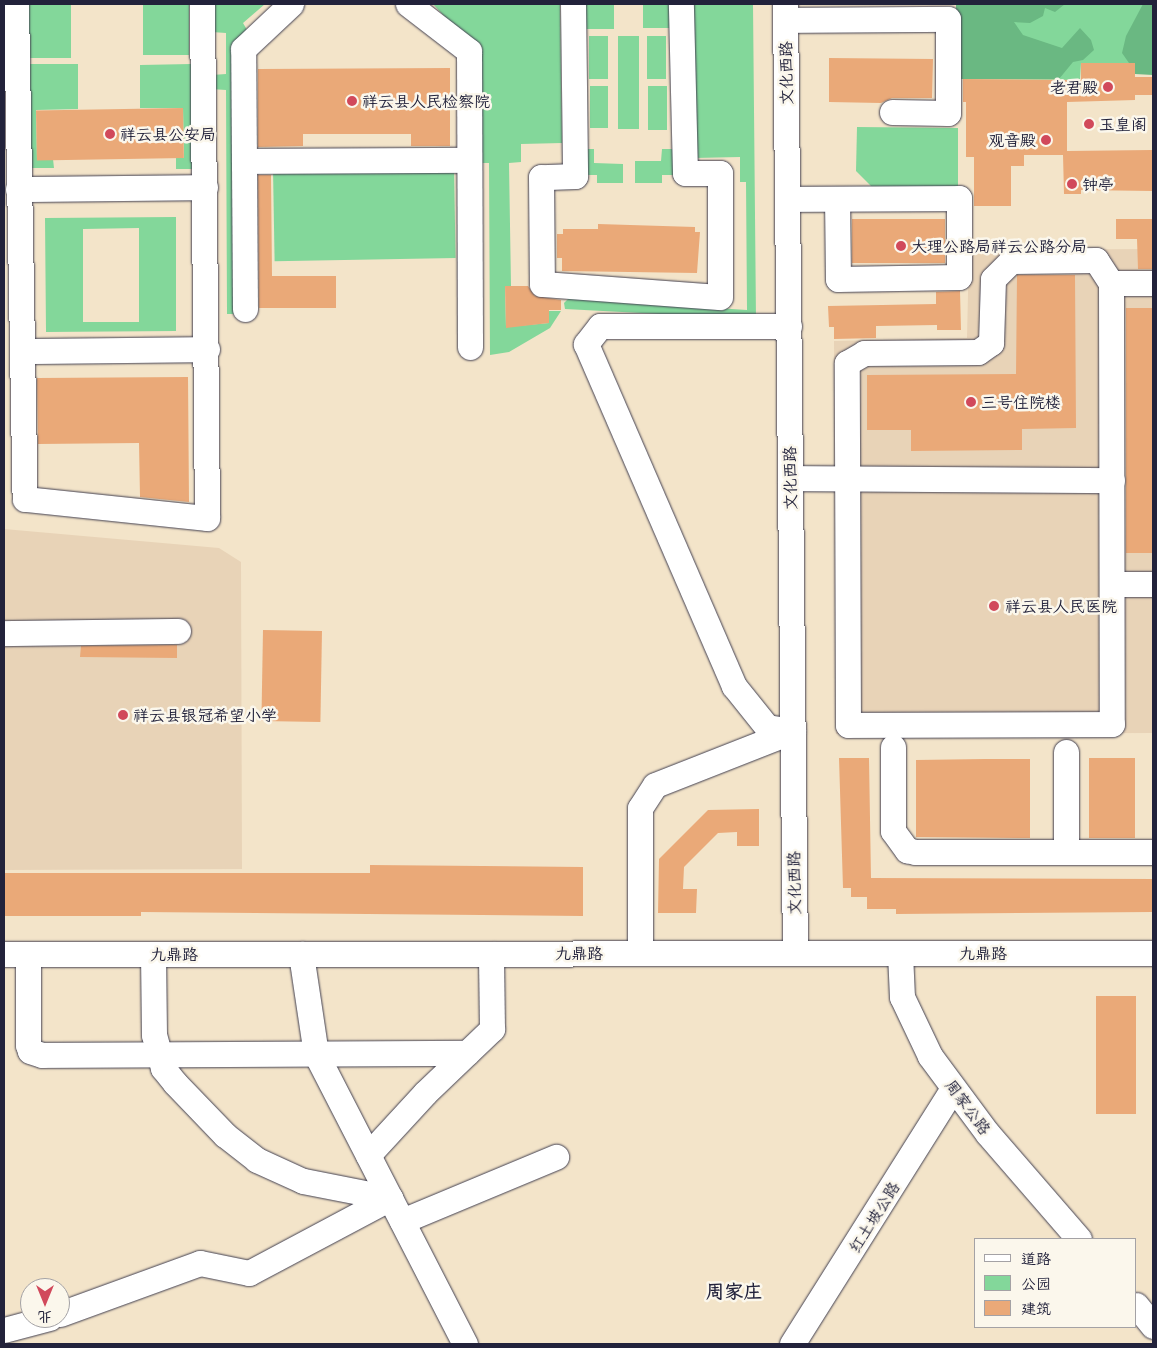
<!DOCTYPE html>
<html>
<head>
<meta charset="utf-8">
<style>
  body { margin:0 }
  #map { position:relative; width:1157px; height:1348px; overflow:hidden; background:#f3e4c9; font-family:Mali,"LXGW WenKai TC",sans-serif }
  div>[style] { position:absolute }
  .built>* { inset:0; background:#e8d3b7 }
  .green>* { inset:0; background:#83d79a; transform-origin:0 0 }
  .forest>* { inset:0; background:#6ab882 }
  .building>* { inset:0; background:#eaa978; transform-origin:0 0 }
  .roads { filter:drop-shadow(0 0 1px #413f50) drop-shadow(0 0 1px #413f50) }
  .minor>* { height:25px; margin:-12.5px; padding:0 12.5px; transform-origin:12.5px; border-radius:12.5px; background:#fff }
  .dots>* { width:14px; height:14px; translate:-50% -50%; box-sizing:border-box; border:2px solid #fbf7ec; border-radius:50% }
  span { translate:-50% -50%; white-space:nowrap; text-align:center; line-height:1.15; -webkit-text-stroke:5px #fbf7ec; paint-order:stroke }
  .street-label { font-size:16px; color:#22223b }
  .poi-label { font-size:16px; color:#22223b }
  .right { translate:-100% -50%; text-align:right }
  .left { translate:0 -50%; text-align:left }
  .quarter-label { font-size:19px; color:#22223b; font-weight:700 }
  .frame { position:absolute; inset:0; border:5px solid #22223b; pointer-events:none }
  .legend { position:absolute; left:974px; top:1238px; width:162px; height:90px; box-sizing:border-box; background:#fbf7ec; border:1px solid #a4a2a5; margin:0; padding:6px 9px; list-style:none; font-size:15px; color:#22223b }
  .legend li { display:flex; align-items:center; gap:10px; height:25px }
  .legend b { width:25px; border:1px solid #a4a2a5 }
  .north { position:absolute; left:20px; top:1278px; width:50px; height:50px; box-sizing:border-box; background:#fbf7ec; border:1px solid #a4a2a5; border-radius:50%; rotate:180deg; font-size:14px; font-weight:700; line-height:20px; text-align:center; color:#22223b }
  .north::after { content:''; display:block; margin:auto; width:18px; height:22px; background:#d1495b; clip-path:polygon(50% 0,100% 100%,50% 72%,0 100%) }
</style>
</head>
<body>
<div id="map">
  <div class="built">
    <div style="clip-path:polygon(1153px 249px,1153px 733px,836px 734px,834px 341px,967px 338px,969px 250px)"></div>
    <div style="clip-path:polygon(4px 529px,219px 548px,241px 562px,242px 869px,4px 870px)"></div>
  </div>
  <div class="green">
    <div style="left:25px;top:4px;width:46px;height:54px"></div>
    <div style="left:143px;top:4px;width:46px;height:51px"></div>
    <div style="clip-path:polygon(214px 4px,265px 4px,243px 23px,250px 35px,238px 314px,227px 314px,226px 90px,211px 89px,212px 75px,226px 74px,226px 33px,212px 32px)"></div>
    <div style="clip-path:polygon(433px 4px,560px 4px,562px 143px,521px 144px,521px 162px,509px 163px,511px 286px,505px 287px,506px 327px,549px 323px,549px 311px,561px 311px,550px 328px,509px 352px,490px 355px,489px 163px,476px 163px,469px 43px)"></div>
    <div style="left:583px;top:4px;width:31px;height:25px"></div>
    <div style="left:643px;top:4px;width:30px;height:24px"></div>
    <div style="clip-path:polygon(693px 4px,753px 4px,756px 319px,565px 309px,564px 303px,572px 295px,578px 299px,747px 310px,746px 182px,740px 182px,740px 157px,694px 158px)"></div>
    <div style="clip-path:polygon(956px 4px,1153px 4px,1153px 75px,1134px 63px,1081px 63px,1080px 80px,957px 79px)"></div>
    <div style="left:589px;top:36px;width:19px;height:43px"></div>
    <div style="left:618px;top:36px;width:21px;height:93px"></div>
    <div style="left:647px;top:36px;width:19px;height:43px"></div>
    <div style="clip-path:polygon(26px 64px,78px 64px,78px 109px,36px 110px,37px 159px,53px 159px,54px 168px,29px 168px)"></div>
    <div style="clip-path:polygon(191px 64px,192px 169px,176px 169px,176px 158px,184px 158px,183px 108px,140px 108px,140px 65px)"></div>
    <div style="left:590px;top:86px;width:18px;height:42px"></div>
    <div style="left:648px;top:86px;width:19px;height:44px"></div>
    <div style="clip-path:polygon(857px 127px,958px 128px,958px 192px,877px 192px,856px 171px)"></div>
    <div style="clip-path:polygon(582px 149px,594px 149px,594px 163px,623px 164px,623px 183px,597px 183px,597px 175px,582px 175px)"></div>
    <div style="clip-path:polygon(662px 149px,675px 149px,675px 175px,662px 175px,662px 183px,635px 183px,635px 161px,661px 161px)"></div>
    <div style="left:454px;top:167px;width:91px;height:181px;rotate:89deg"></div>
    <div style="clip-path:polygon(evenodd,176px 217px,176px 331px,46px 332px,45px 218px,176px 217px,139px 228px,139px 322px,83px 322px,83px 229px,139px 228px)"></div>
  </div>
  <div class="forest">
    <div style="clip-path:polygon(956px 4px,1065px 4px,1055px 12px,1045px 8px,1043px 16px,1030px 23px,1014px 22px,1023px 35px,1062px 48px,1080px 28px,1091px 40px,1094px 50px,1083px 60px,1073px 62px,1059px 79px,957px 79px)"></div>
    <div style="clip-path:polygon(1143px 4px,1153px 4px,1153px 75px,1135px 74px,1135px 63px,1129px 63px,1122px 53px,1126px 36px)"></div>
  </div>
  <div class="building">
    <div style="clip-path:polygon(829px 58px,933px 59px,932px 98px,892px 98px,881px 103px,829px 102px)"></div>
    <div style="clip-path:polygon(1081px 63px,1135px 63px,1135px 77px,1153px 77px,1153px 95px,1135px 95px,1135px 100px,1067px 102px,1067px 151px,1152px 150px,1152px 191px,1081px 190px,1081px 194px,1064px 194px,1063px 155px,1024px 155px,1024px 166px,1011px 166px,1011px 206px,974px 206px,974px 157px,966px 157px,966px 102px,963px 102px,963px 79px,1081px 80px)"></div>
    <div style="clip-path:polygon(450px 68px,450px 146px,411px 146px,411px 134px,303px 134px,303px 146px,258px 147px,258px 69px)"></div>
    <div style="left:183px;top:108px;width:50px;height:147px;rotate:89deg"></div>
    <div style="clip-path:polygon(258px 175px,271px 175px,272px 276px,336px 276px,336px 308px,259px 308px)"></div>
    <div style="left:945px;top:219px;width:44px;height:93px;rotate:90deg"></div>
    <div style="clip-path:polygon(1116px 219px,1153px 219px,1153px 269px,1138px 269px,1137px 239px,1116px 239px)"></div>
    <div style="clip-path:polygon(598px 224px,695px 227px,695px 232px,700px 232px,697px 273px,562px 271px,562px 258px,557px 258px,557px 234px,563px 234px,563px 229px,598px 229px)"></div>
    <div style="clip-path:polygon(1017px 275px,1075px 275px,1076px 428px,1022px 429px,1022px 450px,911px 451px,911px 430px,867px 430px,867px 375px,1016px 374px)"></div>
    <div style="clip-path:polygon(505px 286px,528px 286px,535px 296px,561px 300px,561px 310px,549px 310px,549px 323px,506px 328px)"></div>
    <div style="clip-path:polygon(960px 291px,961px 330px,937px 330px,937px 325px,876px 326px,876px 338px,834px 339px,834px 327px,829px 327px,828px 306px,936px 304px,936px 292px)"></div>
    <div style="left:1126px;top:308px;width:27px;height:245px"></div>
    <div style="clip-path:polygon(188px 377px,189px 502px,140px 497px,139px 443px,38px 444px,37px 378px)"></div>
    <div style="left:263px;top:630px;width:59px;height:91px;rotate:1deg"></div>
    <div style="clip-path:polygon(177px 645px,177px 658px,80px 657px,81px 646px)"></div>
    <div style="clip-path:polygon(839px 758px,869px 758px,871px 878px,1153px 879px,1153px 912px,896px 914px,896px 909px,867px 909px,867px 897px,851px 897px,851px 888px,843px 888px)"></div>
    <div style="left:1089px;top:758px;width:46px;height:80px"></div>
    <div style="clip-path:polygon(985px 759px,1030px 759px,1030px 838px,916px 837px,916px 760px)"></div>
    <div style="clip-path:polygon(759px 809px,759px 846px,737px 846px,737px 832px,718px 833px,684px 867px,683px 889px,697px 889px,696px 913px,658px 913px,659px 859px,708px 810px)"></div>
    <div style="clip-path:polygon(370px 865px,583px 867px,583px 916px,141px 912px,141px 916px,4px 916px,4px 873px,370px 873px)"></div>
    <div style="left:1096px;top:996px;width:40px;height:118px"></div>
  </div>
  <div class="roads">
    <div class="minor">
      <div style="left:16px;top:4px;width:495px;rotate:89deg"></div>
      <div style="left:25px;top:499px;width:183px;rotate:6deg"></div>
      <div style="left:207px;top:518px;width:514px;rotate:-90.56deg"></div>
      <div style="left:408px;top:4px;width:77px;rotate:37.6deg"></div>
      <div style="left:469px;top:51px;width:296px;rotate:89.8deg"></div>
      <div style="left:573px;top:4px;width:172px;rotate:89.3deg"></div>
      <div style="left:575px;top:176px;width:34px;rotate:178deg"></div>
      <div style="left:541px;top:177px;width:107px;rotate:89.5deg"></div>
      <div style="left:542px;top:284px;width:178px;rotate:4.2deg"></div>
      <div style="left:720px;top:297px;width:124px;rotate:-90deg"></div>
      <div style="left:720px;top:173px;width:35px;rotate:180deg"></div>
      <div style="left:685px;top:173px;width:169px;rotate:-91.4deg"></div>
      <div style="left:785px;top:4px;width:949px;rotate:89.4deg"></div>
      <div style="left:786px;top:20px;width:162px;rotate:-0.4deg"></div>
      <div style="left:948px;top:19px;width:94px;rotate:90deg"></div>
      <div style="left:948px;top:113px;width:56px;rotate:-179deg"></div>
      <div style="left:244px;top:161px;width:225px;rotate:-0.3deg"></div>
      <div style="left:18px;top:189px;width:187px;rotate:-0.6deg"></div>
      <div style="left:787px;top:199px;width:172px;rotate:-0.3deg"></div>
      <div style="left:959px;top:198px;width:79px;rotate:90deg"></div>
      <div style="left:959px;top:277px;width:121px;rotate:179.1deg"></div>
      <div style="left:838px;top:279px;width:80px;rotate:-90.7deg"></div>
      <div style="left:1096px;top:260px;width:27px;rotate:57deg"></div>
      <div style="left:1111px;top:283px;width:441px;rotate:89.9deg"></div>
      <div style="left:1112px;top:724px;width:264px;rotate:179.8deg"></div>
      <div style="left:848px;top:725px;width:362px;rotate:-90.2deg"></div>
      <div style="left:847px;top:363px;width:20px;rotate:-30deg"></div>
      <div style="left:864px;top:353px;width:114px;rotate:-0.5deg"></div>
      <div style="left:978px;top:352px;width:16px;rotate:-35deg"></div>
      <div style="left:991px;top:343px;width:64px;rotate:-88.2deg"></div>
      <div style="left:993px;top:279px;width:25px;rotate:-45deg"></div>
      <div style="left:1011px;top:261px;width:85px;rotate:-0.7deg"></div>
      <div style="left:1111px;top:283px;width:42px"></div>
      <div style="left:245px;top:309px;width:260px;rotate:-90.4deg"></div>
      <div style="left:243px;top:49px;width:66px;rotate:-43.2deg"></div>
      <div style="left:789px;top:326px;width:189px;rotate:180deg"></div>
      <div style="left:600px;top:326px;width:23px;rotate:128deg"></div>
      <div style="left:586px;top:344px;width:373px;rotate:66.6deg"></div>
      <div style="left:734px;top:686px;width:53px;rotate:51.2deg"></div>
      <div style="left:767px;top:727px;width:26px;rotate:9deg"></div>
      <div style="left:23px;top:351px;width:184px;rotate:-0.6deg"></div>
      <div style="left:790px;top:478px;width:322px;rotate:0.4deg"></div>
      <div style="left:1112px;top:584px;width:41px"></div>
      <div style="left:4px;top:633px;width:174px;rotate:-0.7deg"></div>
      <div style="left:893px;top:747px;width:84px;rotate:90deg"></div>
      <div style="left:893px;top:831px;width:24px;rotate:54deg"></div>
      <div style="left:907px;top:850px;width:8px;rotate:14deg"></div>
      <div style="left:915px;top:852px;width:238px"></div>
      <div style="left:1066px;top:852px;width:100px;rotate:-90deg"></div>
      <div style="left:640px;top:953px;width:145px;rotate:-90deg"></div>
      <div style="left:640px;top:808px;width:27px;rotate:-57deg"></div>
      <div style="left:655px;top:785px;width:148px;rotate:-21.4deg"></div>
      <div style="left:900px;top:953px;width:44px;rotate:87.4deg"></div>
      <div style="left:902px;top:997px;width:65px;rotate:64.6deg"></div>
      <div style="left:930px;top:1056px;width:97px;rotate:53.4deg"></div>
      <div style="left:988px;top:1134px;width:139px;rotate:49.1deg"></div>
      <div style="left:4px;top:954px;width:1149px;rotate:-0.05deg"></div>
      <div style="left:28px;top:954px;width:91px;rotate:90deg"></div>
      <div style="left:28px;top:1045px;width:6px;rotate:72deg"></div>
      <div style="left:30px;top:1051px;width:13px;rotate:18deg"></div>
      <div style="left:42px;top:1055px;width:425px;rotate:-0.3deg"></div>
      <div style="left:301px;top:954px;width:101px;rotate:81.5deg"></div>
      <div style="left:316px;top:1054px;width:326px;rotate:62.8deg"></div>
      <div style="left:368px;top:1155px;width:84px;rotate:-47.4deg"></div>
      <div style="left:425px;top:1093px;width:93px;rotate:-43.7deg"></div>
      <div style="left:492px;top:1029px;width:75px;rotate:-90.8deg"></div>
      <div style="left:402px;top:1221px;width:167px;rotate:-22.6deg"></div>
      <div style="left:1136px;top:1305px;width:27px;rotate:51deg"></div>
      <div style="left:60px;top:1314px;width:149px;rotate:-20deg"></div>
      <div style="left:200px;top:1263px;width:50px;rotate:11.5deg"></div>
      <div style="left:249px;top:1273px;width:160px;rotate:-28deg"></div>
      <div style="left:390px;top:1198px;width:89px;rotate:-168.9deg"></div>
      <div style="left:303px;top:1181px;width:51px;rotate:-155.5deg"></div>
      <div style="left:257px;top:1160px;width:41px;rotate:-142deg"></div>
      <div style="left:225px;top:1135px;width:72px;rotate:-133.9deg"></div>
      <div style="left:175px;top:1083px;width:19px;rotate:-129deg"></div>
      <div style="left:163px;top:1068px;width:34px;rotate:-105deg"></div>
      <div style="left:154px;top:1035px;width:81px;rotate:-90.7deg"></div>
      <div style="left:4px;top:1330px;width:47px;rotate:-14.9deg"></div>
      <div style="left:792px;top:1344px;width:302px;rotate:-57.8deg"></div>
    </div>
  </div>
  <div class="dots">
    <div style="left:1108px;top:87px;background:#d1495b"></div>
    <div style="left:352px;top:101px;background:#d1495b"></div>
    <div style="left:1089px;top:124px;background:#d1495b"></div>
    <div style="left:110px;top:134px;background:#d1495b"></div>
    <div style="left:1046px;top:140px;background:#d1495b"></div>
    <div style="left:1072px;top:184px;background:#d1495b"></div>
    <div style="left:901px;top:246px;background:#d1495b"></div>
    <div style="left:971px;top:402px;background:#d1495b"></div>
    <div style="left:994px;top:606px;background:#d1495b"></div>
    <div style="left:123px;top:715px;background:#d1495b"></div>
  </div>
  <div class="street-label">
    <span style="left:786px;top:73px;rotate:-91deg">文化西路</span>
    <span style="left:790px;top:478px;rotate:-91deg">文化西路</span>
    <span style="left:794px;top:883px;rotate:-91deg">文化西路</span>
    <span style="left:579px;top:953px">九鼎路</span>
    <span style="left:983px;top:953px">九鼎路</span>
    <span style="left:174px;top:954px">九鼎路</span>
    <span style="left:968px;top:1107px;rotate:53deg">周家公路</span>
    <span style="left:874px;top:1217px;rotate:-58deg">红土坡公路</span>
  </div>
  <div class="poi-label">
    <span class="right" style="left:1098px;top:87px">老君殿</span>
    <span class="left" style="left:362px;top:101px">祥云县人民检察院</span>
    <span class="left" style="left:1099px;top:124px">玉皇阁</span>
    <span class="left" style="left:120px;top:134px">祥云县公安局</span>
    <span class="right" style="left:1036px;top:140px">观音殿</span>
    <span class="left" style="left:1082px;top:184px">钟亭</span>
    <span class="left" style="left:911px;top:246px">大理公路局祥云公路分局</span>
    <span class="left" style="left:981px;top:402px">三号住院楼</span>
    <span class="left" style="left:1005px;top:606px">祥云县人民医院</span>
    <span class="left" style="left:133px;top:715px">祥云县银冠希望小学</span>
  </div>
  <div class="quarter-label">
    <span style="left:734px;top:1291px">周家庄</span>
  </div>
  <div class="frame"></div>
  <ul class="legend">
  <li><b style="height:6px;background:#fff"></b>道路</li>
  <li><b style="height:14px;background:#83d79a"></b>公园</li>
  <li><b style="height:14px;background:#eaa978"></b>建筑</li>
  </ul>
  <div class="north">北</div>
</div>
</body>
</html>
